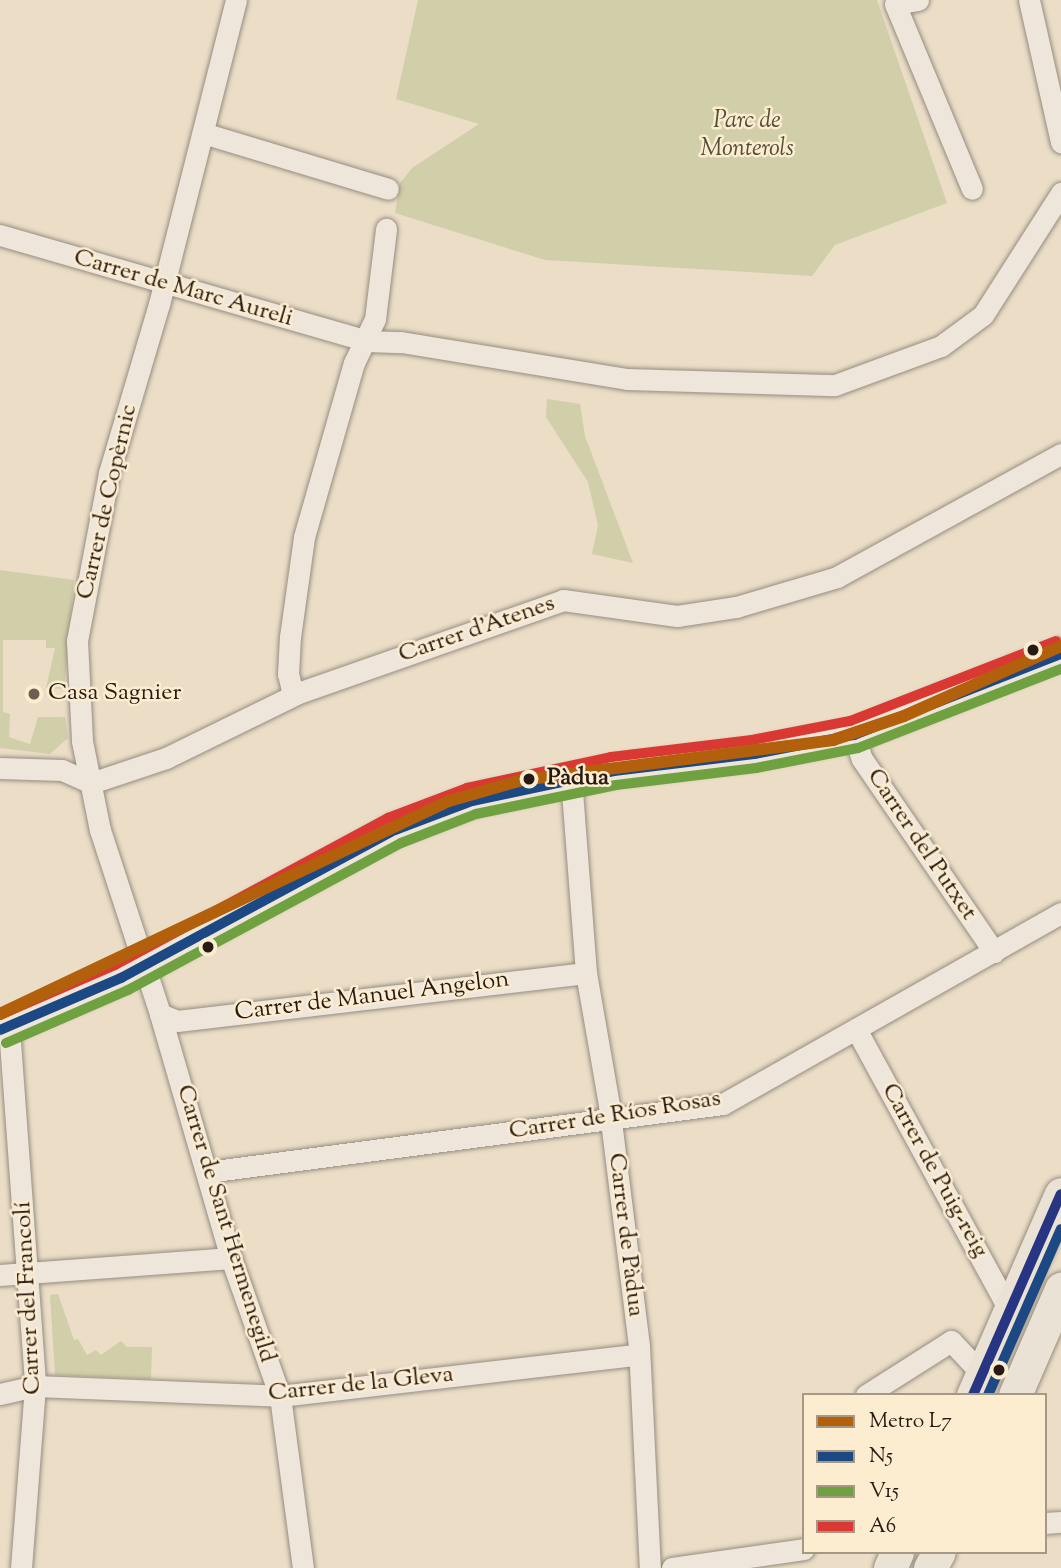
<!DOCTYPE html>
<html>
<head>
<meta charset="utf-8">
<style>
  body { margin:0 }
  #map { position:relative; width:1061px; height:1568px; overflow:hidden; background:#ebddc6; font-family:"Sorts Mill Goudy",serif }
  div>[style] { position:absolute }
  .green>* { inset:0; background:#d1cfa9 }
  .roads { filter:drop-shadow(0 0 2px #968d80) drop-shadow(0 0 2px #968d80) }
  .street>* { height:21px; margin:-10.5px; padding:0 10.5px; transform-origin:10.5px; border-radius:10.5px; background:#eee6da }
  .secondary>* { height:30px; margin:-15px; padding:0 15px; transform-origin:15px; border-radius:15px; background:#eee6da }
  .primary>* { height:33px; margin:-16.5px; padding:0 16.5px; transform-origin:16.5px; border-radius:16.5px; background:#eae2d4 }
  .bus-1>* { height:10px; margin:-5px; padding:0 5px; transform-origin:5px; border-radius:5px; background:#1c4883 }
  .bus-2>* { height:10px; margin:-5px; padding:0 5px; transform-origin:5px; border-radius:5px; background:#6fa140 }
  .bus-3>* { height:10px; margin:-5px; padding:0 5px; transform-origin:5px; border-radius:5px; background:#da3832 }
  .bus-4>* { height:10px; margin:-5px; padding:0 5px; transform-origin:5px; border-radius:5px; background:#283583 }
  .bus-5>* { height:10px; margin:-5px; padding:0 5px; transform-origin:5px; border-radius:5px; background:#1c4883 }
  .metro-1>* { height:12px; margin:-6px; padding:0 6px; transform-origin:6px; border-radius:6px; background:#b2600b }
  .dots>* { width:19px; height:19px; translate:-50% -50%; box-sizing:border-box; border:4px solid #fcecd0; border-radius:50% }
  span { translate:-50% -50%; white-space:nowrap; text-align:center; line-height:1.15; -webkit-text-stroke:5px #fcecd0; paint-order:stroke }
  .park-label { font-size:24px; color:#534d39; font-style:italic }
  .street-label { font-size:24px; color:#261a13 }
  .poi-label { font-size:24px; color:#261a13 }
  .left { translate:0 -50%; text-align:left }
  .stop-label { font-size:24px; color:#261a13; font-weight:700 }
  .legend { position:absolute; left:802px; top:1393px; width:245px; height:161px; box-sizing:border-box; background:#fcecd0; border:2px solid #a69884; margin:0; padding:9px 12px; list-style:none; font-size:21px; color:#261a13 }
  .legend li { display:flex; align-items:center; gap:14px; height:35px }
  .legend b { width:35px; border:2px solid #a69884 }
</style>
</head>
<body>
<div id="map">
  <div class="green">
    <div style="clip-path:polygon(418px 0,877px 0,947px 203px,835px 245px,812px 276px,545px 260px,395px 213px,400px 183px,412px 168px,479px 124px,396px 99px)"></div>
    <div style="clip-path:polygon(547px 399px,580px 404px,585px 436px,633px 563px,592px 554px,598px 525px,588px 482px,546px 417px)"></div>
    <div style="clip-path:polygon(0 570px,74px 580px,64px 689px,46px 688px,55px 648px,46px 648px,46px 640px,3px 640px,3px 712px,10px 714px,9px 737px,30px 744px,38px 717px,65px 717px,68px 738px,50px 754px,0 748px)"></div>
    <div style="clip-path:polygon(58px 1294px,74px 1340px,78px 1339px,87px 1355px,96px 1350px,101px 1355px,121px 1341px,127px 1347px,152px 1347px,151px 1379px,55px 1375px,50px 1295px)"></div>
  </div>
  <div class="roads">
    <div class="street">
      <div style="left:236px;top:0;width:314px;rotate:104.2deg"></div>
      <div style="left:159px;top:304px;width:176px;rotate:106.5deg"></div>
      <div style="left:109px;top:473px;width:171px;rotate:100.8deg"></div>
      <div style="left:77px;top:641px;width:100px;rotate:87.1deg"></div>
      <div style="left:82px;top:741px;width:91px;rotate:78.6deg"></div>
      <div style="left:100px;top:830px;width:194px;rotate:71.9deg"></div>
      <div style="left:160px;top:1014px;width:254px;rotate:73.8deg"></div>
      <div style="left:231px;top:1258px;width:146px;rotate:70.5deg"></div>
      <div style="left:280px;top:1396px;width:174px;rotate:82.4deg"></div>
      <div style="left:918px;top:0;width:23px;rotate:170deg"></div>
      <div style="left:895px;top:4px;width:200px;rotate:67.4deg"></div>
      <div style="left:1029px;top:0;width:146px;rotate:77.3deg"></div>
      <div style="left:203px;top:133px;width:193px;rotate:16.8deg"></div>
      <div style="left:0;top:235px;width:382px;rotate:16.1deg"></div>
      <div style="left:367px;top:341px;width:34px;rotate:2deg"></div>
      <div style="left:401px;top:342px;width:229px;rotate:9.3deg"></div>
      <div style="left:627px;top:379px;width:208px;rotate:1.7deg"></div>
      <div style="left:835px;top:385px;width:113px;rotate:-20.2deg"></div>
      <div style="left:941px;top:346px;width:52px;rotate:-36.4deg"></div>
      <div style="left:983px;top:315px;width:145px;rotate:-57.4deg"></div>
      <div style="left:293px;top:695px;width:22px;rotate:-103deg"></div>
      <div style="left:288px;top:674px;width:37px;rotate:-87deg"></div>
      <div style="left:290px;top:637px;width:101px;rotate:-82deg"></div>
      <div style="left:304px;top:537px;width:181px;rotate:-74deg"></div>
      <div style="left:354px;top:363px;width:49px;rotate:-64.5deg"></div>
      <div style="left:375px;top:319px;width:91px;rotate:-83deg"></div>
      <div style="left:854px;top:735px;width:25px;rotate:72deg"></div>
      <div style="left:862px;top:759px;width:234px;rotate:55.6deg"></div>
      <div style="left:0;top:768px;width:62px;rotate:1.8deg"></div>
      <div style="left:62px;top:770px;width:32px;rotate:24deg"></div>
      <div style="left:91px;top:783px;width:79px;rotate:-18.4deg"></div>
      <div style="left:166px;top:758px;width:150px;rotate:-26.1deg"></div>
      <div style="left:301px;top:692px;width:278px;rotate:-19.3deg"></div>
      <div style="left:563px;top:600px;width:115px;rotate:8deg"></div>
      <div style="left:677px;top:616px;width:60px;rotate:-8.7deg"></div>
      <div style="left:736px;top:607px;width:105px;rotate:-16.5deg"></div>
      <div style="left:837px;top:577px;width:256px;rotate:-28.8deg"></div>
      <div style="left:571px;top:778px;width:196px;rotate:85.6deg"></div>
      <div style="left:586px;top:973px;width:134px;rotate:80.1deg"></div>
      <div style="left:609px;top:1105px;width:243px;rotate:82.9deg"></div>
      <div style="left:639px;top:1346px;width:222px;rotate:87.2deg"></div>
      <div style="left:160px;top:1014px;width:18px;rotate:22deg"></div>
      <div style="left:177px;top:1021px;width:412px;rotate:-6.7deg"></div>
      <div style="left:9px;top:1028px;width:359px;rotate:85.8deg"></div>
      <div style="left:35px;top:1386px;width:183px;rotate:94.4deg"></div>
      <div style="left:856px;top:1029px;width:324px;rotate:61.4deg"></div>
      <div style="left:207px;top:1172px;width:520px;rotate:-7.51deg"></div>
      <div style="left:723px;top:1104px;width:388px;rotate:-29.5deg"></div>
      <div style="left:0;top:1275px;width:232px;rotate:-4.2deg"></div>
      <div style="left:0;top:1394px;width:36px;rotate:-13deg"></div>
      <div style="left:35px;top:1386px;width:245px;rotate:2.3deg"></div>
      <div style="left:280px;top:1396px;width:359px;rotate:-6.6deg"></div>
      <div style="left:866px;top:1395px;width:101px;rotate:-32.4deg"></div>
      <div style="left:951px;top:1341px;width:47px;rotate:46.7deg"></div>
      <div style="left:1045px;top:1523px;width:16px;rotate:-4deg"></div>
      <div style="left:672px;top:1568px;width:133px;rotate:-8.2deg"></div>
    </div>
    <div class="secondary">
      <div style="left:0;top:1030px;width:132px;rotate:-23.3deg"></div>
      <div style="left:121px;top:978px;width:311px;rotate:-28.4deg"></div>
      <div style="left:395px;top:830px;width:82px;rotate:-20.6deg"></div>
      <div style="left:472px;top:801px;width:145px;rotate:-11.9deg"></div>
      <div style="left:614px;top:771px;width:141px;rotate:-6.9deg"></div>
      <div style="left:754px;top:754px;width:102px;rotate:-10.8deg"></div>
      <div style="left:854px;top:735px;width:222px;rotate:-21.4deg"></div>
    </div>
    <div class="primary">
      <div style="left:973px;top:1395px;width:219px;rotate:-66.4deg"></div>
      <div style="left:1015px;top:1395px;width:116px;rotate:-66.5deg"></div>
      <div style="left:890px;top:1568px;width:17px;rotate:-66deg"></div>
      <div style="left:930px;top:1568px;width:18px;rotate:-61deg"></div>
    </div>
  </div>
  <div class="bus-1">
    <div style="left:0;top:1030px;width:132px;rotate:-23.3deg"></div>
    <div style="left:121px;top:978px;width:311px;rotate:-28.4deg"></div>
    <div style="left:395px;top:830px;width:82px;rotate:-20.6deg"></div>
    <div style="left:472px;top:801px;width:145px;rotate:-11.9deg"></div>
    <div style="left:614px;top:771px;width:141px;rotate:-6.9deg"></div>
    <div style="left:754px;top:754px;width:102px;rotate:-10.8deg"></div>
    <div style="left:854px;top:735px;width:222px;rotate:-21.4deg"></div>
  </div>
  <div class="bus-2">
    <div style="left:6px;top:1043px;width:133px;rotate:-23.5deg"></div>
    <div style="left:128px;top:990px;width:310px;rotate:-28.3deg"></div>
    <div style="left:401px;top:843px;width:80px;rotate:-21.1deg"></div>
    <div style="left:476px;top:814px;width:143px;rotate:-11.7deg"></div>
    <div style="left:616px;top:785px;width:141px;rotate:-6.9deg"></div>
    <div style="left:756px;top:768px;width:104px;rotate:-11.1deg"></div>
    <div style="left:858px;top:748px;width:218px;rotate:-21.3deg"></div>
  </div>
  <div class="bus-3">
    <div style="left:0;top:1015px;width:125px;rotate:-23.5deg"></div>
    <div style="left:115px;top:965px;width:310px;rotate:-28.3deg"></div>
    <div style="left:388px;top:818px;width:85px;rotate:-20.8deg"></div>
    <div style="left:467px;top:788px;width:147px;rotate:-12.1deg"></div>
    <div style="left:611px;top:757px;width:142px;rotate:-6.9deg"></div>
    <div style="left:752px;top:740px;width:100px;rotate:-11deg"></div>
    <div style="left:850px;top:721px;width:221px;rotate:-21.2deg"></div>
  </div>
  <div class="bus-4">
    <div style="left:973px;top:1395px;width:219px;rotate:-66.4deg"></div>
  </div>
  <div class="bus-5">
    <div style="left:988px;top:1395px;width:181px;rotate:-66.3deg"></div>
  </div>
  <div class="metro-1">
    <div style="left:0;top:1014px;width:497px;rotate:-25.4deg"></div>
    <div style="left:449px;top:801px;width:76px;rotate:-16deg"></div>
    <div style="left:522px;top:780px;width:314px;rotate:-7.3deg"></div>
    <div style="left:833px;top:740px;width:75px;rotate:-18.7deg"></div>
    <div style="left:904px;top:716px;width:172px;rotate:-24deg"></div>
  </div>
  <div class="dots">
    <div style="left:1033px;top:650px;background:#261a13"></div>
    <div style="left:34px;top:694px;background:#6b5e52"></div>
    <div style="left:529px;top:779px;background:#261a13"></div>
    <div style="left:208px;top:947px;background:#261a13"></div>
    <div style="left:999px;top:1370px;background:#261a13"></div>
  </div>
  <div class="park-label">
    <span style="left:747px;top:136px">Parc de<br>Monterols</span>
  </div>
  <div class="street-label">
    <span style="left:183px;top:289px;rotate:16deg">Carrer de Marc Aureli</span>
    <span style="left:108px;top:502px;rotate:-77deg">Carrer de Copèrnic</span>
    <span style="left:477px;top:630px;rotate:-19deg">Carrer d'Atenes</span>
    <span style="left:921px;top:845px;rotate:56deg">Carrer del Putxet</span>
    <span style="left:372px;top:997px;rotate:-7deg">Carrer de Manuel Angelon</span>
    <span style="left:615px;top:1116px;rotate:-9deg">Carrer de Ríos Rosas</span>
    <span style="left:934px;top:1171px;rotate:61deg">Carrer de Puig-reig</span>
    <span style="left:225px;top:1224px;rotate:73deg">Carrer de Sant Hermenegild</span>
    <span style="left:625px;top:1235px;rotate:83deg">Carrer de Pàdua</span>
    <span style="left:29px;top:1298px;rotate:-93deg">Carrer del Francolí</span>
    <span style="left:361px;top:1385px;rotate:-6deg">Carrer de la Gleva</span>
  </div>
  <div class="poi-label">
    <span class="left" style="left:48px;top:694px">Casa Sagnier</span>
  </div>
  <div class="stop-label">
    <span class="left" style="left:547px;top:779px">Pàdua</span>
  </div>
  <ul class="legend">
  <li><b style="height:9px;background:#b2600b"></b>Metro L7</li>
  <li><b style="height:9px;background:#1c4883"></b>N5</li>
  <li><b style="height:9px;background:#6fa140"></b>V15</li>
  <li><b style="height:9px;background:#da3832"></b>A6</li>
  </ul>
</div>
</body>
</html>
